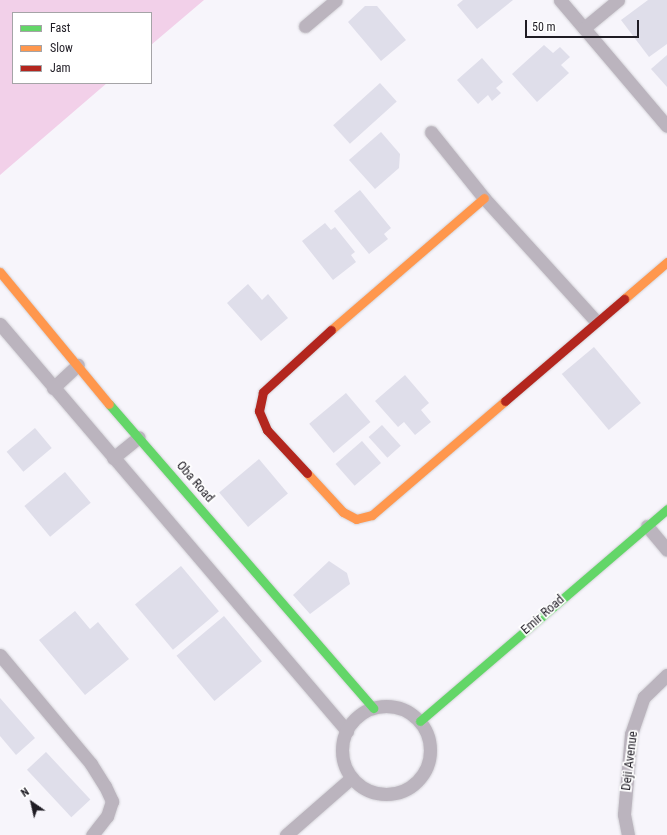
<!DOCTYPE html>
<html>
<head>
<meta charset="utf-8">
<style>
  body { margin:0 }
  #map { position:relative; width:667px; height:835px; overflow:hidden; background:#f7f5fb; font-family:"Roboto Condensed",sans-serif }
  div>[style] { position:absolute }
  .green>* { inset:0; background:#f2d0e9 }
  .building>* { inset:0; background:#dfdeea; transform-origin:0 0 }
  .roads { filter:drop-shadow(0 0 1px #d4d3d8) drop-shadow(0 0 1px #d4d3d8) }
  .street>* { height:13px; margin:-6.5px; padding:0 6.5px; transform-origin:6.5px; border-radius:6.5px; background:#bbb4be }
  .street>.ring { margin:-6.5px; padding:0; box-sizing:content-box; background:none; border:13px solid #bbb4be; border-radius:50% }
  .fast>* { height:9px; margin:-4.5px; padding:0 4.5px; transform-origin:4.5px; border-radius:4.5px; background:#63d668 }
  .slow>* { height:9px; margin:-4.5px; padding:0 4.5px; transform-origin:4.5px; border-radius:4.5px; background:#ff974d }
  .jam>* { height:9px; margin:-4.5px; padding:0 4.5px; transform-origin:4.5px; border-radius:4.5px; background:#b3261e }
  span { translate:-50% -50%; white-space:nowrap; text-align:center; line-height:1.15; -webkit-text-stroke:3.5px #fff; paint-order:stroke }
  .street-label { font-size:13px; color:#1f1c24 }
  .legend { position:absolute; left:12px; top:12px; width:140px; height:72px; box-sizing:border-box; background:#fff; border:1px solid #a5a4a7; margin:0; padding:5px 7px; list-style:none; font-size:12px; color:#1f1c24 }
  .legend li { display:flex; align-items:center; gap:8px; height:20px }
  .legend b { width:20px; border:1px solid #a5a4a7 }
  .north { position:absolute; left:12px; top:783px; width:40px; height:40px; -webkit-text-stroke:3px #fff; paint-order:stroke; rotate:326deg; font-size:11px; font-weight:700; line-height:16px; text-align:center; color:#1f1c24 }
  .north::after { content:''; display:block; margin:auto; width:14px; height:18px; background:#1f1c24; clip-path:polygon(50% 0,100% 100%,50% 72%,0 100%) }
  .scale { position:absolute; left:525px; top:20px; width:114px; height:18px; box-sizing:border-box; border:2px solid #1f1c24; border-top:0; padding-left:5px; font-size:12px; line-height:14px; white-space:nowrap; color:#1f1c24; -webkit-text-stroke:3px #fff; paint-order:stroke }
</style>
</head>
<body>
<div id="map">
  <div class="green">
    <div style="clip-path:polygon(0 0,204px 0,151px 45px,151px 13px,13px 13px,13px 83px,107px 83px,0 175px)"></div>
  </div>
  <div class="building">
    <div style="clip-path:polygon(463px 0,513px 0,477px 29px,457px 5px)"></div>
    <div style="clip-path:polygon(648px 0,667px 0,667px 44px,649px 57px,621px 20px)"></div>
    <div style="clip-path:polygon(365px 6px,377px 6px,406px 40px,381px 61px,348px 22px)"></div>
    <div style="clip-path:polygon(544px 45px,553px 53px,560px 47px,570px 57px,561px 65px,569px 73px,537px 102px,512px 74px)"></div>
    <div style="clip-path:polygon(667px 55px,667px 87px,651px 69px)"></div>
    <div style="clip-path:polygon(482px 58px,503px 82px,496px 88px,501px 93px,492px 101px,488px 95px,478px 104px,457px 80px)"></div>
    <div style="left:380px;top:83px;width:25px;height:63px;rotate:48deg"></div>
    <div style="clip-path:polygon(381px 132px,400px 154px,399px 168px,375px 189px,349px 160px)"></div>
    <div style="clip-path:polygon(360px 190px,391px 228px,384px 234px,388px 239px,369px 254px,334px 211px)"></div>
    <div style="clip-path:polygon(325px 223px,331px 230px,335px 227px,355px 252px,351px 255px,356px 262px,333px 280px,302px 241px)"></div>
    <div style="clip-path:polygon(248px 284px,262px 300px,268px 294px,288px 318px,261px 341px,227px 303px)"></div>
    <div style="left:594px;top:347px;width:73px;height:42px;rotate:50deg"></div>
    <div style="clip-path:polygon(405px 375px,429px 403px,421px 410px,431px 422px,415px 435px,404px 422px,398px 427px,375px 401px)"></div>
    <div style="left:346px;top:393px;width:38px;height:48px;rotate:50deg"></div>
    <div style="left:382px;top:425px;width:28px;height:18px;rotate:48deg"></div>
    <div style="left:35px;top:428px;width:26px;height:37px;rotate:50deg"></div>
    <div style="left:362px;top:441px;width:29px;height:35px;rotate:49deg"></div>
    <div style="left:259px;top:459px;width:45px;height:52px;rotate:50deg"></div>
    <div style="left:65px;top:472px;width:40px;height:53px;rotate:50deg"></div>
    <div style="clip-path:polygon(329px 561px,347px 573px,350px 584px,310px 614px,293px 595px)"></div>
    <div style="left:181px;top:566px;width:59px;height:60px;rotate:50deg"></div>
    <div style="clip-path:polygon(75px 611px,90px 629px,98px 622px,129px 659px,85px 695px,39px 640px)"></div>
    <div style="left:224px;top:616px;width:59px;height:62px;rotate:50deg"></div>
    <div style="clip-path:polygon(0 698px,35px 738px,16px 755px,0 736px)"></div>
    <div style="left:46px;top:752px;width:65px;height:26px;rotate:47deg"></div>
  </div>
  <div class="roads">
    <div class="street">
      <div style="left:560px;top:0;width:165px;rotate:49.7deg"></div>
      <div style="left:305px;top:26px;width:40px;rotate:-40deg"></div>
      <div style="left:584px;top:28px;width:44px;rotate:-39.5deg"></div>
      <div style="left:431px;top:132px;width:85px;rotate:51.2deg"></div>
      <div style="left:484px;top:198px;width:166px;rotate:47.7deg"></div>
      <div style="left:0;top:324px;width:535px;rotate:49.55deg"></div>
      <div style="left:53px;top:388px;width:34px;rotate:-43deg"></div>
      <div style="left:113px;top:458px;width:33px;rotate:-39deg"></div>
      <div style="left:647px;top:526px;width:31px;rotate:50deg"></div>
      <div style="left:0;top:655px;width:142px;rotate:50.1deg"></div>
      <div style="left:91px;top:764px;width:26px;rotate:58deg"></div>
      <div style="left:105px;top:786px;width:17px;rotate:65deg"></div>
      <div style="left:112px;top:801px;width:16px;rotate:108deg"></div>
      <div style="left:107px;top:816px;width:24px;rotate:128deg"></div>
      <div class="ring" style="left:342px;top:706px;width:75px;height:75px"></div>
      <div style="left:286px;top:835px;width:86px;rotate:-41.2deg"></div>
      <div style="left:628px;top:835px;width:21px;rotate:-101deg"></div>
      <div style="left:624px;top:814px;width:80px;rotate:-85deg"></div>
      <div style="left:631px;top:734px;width:39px;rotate:-71deg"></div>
      <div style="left:644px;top:697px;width:32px;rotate:-44deg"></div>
    </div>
    <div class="fast">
      <div style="left:109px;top:404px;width:403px;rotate:49deg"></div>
      <div style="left:420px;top:721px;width:326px;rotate:-40.6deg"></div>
    </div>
    <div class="slow">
      <div style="left:0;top:272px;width:171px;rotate:50.5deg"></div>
      <div style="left:624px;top:299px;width:57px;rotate:-40.7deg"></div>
      <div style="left:331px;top:330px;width:202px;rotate:-40.8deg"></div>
      <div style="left:307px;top:473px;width:53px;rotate:47.3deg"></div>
      <div style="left:343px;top:512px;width:15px;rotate:28deg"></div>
      <div style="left:356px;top:519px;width:16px;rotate:-14deg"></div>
      <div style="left:372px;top:515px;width:175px;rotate:-40.6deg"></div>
    </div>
    <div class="jam">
      <div style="left:505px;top:401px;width:157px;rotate:-40.6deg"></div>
      <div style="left:307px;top:473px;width:59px;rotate:-132.9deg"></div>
      <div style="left:267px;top:430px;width:21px;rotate:-113deg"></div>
      <div style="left:259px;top:411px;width:19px;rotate:-78deg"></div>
      <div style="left:263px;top:392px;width:92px;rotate:-42.4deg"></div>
    </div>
  </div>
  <div class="street-label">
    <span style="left:195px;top:482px;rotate:49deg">Oba Road</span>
    <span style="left:543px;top:615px;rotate:-41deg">Emir Road</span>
    <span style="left:630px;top:761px;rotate:-83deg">Deji Avenue</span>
  </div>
  <ul class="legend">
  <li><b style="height:5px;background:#63d668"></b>Fast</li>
  <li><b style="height:5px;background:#ff974d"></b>Slow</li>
  <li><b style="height:5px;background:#b3261e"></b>Jam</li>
  </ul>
  <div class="north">N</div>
  <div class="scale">50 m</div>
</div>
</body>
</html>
